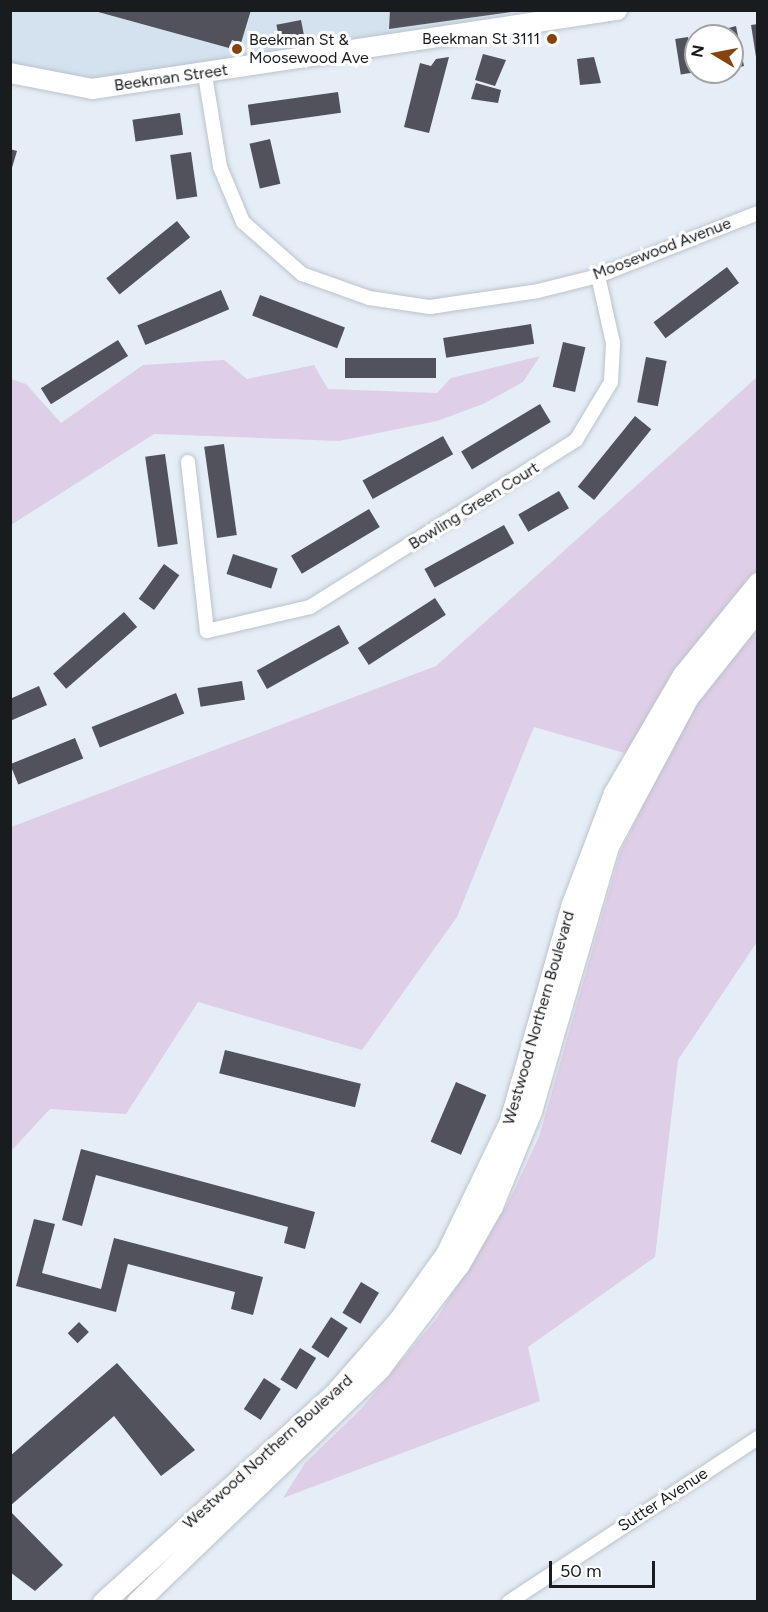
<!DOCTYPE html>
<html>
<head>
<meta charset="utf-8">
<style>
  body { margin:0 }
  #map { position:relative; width:768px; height:1612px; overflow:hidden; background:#e5edf6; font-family:Figtree,sans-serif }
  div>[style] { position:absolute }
  .built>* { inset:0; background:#d4e2f0 }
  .green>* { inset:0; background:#dfcee7 }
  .building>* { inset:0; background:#51525b; transform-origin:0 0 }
  .roads { filter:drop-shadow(0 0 2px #bbc3cb) drop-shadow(0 0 2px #bbc3cb) }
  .street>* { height:14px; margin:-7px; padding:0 7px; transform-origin:7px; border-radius:7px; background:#fff }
  .secondary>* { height:20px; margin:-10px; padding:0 10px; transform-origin:10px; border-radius:10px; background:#fff }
  .primary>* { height:21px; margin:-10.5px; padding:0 10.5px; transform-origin:10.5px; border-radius:10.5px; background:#fff }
  .dots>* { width:16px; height:16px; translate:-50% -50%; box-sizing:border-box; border:3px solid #fff; border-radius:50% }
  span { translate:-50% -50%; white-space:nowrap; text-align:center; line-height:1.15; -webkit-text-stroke:6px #fff; paint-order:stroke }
  .poi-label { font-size:16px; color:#191c1f }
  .right { translate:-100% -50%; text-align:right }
  .left { translate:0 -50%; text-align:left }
  .street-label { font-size:16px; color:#191c1f }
  .frame { position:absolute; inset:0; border:12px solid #191c1f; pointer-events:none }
  .north { position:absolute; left:684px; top:24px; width:60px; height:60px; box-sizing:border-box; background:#fff; border:2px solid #a3a4a5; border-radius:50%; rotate:280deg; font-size:16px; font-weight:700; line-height:24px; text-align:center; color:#191c1f }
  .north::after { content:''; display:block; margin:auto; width:21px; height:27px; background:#85440f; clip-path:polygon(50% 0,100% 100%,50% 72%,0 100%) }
  .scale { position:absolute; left:549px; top:1561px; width:106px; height:27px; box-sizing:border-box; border:3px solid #191c1f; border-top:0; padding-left:8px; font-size:18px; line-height:21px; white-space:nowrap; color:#191c1f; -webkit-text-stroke:4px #fff; paint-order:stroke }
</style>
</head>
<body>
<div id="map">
  <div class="built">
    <div style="clip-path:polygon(10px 11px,617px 11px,92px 89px,11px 73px)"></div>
  </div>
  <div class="green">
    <div style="clip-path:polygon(540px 356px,523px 382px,483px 404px,437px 421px,339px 441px,154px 434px,11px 525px,11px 379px,26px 384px,61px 423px,143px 365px,224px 360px,247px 379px,314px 365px,328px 389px,437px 393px,451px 378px)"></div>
    <div style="clip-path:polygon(757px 377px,757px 942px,678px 1060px,655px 1257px,528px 1347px,540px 1401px,283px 1498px,305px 1463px,361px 1409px,437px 1318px,508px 1203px,539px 1137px,620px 853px,663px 764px,534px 727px,457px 917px,362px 1050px,198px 1002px,126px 1114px,50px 1109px,11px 1151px,11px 827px,436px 666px)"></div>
  </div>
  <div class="building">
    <div style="clip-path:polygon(91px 10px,251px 10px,241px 43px,232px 40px,229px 48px)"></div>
    <div style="clip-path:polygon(390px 10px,511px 10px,511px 12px,389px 29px)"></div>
    <div style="left:301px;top:20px;width:16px;height:25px;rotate:79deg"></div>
    <div style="clip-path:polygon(758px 24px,758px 57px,756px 57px,751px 25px)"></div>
    <div style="clip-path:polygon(736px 26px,744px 66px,732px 69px,732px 36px,725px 29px)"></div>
    <div style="clip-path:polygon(710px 31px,711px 36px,700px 36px,700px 32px)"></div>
    <div style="left:688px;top:37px;width:36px;height:13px;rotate:81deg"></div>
    <div style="clip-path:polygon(483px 54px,506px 60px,495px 86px,475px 80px)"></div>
    <div style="clip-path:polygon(449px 57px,429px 133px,404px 127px,420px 63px,431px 66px,436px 59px)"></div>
    <div style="clip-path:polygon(594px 57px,601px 83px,580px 85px,577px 59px)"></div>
    <div style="clip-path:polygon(476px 83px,501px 90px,498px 103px,471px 99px)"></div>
    <div style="left:338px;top:92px;width:21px;height:91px;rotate:82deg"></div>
    <div style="left:180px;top:113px;width:22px;height:48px;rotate:82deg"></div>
    <div style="left:270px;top:139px;width:46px;height:21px;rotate:77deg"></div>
    <div style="clip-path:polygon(10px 149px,17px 151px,11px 171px,10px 170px)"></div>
    <div style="left:191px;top:152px;width:45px;height:21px;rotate:82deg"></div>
    <div style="left:177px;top:221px;width:21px;height:91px;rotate:51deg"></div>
    <div style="left:727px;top:267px;width:20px;height:92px;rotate:53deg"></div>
    <div style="left:221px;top:290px;width:21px;height:91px;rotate:67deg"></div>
    <div style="left:260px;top:295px;width:91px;height:22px;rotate:21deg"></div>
    <div style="left:531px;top:324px;width:20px;height:89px;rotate:81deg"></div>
    <div style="left:118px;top:340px;width:19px;height:91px;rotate:58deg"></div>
    <div style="left:563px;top:342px;width:23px;height:46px;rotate:13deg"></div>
    <div style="left:646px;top:357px;width:21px;height:46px;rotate:11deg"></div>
    <div style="left:345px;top:358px;width:91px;height:20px"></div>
    <div style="left:540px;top:404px;width:21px;height:92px;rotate:59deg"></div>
    <div style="left:635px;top:416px;width:21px;height:91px;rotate:39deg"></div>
    <div style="left:443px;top:436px;width:21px;height:92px;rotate:61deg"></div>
    <div style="left:224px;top:444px;width:92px;height:20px;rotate:82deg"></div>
    <div style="left:165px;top:454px;width:91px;height:20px;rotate:82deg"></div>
    <div style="left:559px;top:491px;width:20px;height:47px;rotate:60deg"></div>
    <div style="left:369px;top:509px;width:21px;height:91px;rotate:59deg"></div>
    <div style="left:504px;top:525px;width:21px;height:91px;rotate:61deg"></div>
    <div style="left:233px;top:554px;width:47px;height:21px;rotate:18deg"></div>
    <div style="left:164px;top:564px;width:19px;height:43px;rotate:36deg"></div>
    <div style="left:435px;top:598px;width:20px;height:92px;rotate:57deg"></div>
    <div style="left:124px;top:612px;width:20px;height:94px;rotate:49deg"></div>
    <div style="left:339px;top:625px;width:21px;height:94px;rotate:61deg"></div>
    <div style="left:242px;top:681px;width:19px;height:45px;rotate:81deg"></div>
    <div style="clip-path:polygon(39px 686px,47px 705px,10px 721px,10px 699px)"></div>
    <div style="left:176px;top:693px;width:22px;height:91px;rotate:68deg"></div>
    <div style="left:75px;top:738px;width:22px;height:70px;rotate:68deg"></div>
    <div style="left:225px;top:1050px;width:140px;height:24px;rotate:14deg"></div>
    <div style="left:456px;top:1082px;width:33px;height:65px;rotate:23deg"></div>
    <div style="clip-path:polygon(81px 1149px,315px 1212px,305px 1249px,284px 1243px,288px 1227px,96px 1175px,82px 1226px,62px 1220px)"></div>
    <div style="clip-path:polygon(34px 1219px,55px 1224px,42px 1273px,101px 1289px,114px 1238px,263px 1277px,253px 1315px,231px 1309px,235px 1292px,128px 1264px,116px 1312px,16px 1286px)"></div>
    <div style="left:361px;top:1282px;width:21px;height:36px;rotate:31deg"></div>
    <div style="left:331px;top:1317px;width:20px;height:36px;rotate:33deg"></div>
    <div style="left:79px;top:1322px;width:14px;height:16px;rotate:45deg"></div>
    <div style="left:300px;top:1348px;width:19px;height:37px;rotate:32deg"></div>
    <div style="clip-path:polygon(117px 1363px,195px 1450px,161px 1476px,114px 1416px,10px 1506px,10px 1456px)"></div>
    <div style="left:264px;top:1378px;width:20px;height:37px;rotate:33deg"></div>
    <div style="clip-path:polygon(10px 1511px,63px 1565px,35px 1591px,10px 1572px)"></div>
  </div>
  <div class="roads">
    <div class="street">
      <div style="left:205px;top:75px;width:93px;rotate:80.7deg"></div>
      <div style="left:220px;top:167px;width:60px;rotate:67.3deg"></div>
      <div style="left:243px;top:222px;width:79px;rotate:41.4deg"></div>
      <div style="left:302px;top:274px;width:71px;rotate:19.7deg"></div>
      <div style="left:369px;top:298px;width:62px;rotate:8.4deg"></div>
      <div style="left:430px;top:307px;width:109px;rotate:-8.4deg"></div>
      <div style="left:538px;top:291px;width:62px;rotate:-14deg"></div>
      <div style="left:598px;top:276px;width:172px;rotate:-21.5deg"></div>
      <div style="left:188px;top:462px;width:170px;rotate:83.6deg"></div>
      <div style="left:207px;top:631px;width:106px;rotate:-13.1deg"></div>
      <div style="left:310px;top:607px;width:314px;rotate:-32.1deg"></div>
      <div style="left:576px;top:440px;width:68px;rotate:-58.9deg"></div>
      <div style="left:611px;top:382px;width:39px;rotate:-87deg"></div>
      <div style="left:613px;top:343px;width:69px;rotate:-102.6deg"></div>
      <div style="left:509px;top:1602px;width:298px;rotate:-33.4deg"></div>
    </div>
    <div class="secondary">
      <div style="left:10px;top:73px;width:84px;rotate:11deg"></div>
      <div style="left:92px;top:89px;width:531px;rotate:-8.56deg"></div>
    </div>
    <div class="primary">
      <div style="left:103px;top:1602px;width:312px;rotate:-42deg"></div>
      <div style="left:335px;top:1393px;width:96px;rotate:-48.8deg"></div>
      <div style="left:398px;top:1321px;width:82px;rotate:-54.4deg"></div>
      <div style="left:446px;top:1254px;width:148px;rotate:-64.3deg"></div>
      <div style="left:510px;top:1121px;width:226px;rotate:-74.1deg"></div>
      <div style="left:572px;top:904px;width:119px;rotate:-69.3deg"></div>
      <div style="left:614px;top:793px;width:137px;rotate:-59.7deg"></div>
      <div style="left:683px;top:675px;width:119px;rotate:-50.8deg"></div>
      <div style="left:137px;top:1602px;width:336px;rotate:-43.9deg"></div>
      <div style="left:379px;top:1369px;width:132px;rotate:-52.7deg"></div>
      <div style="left:459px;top:1264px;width:67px;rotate:-60.4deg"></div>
      <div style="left:492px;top:1206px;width:103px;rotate:-67.7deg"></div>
      <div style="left:531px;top:1111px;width:276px;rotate:-73.8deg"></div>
      <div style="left:608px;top:846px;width:169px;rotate:-61.8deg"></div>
      <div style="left:688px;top:697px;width:112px;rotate:-51.5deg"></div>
    </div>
  </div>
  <div class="dots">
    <div style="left:552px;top:39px;background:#85440f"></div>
    <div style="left:237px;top:49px;background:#85440f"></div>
  </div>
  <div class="poi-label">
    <span class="right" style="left:540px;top:39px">Beekman St 3111</span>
    <span class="left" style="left:249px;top:49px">Beekman St &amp;<br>Moosewood Ave</span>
  </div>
  <div class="street-label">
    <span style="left:171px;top:78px;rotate:-8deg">Beekman Street</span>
    <span style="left:662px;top:249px;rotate:-21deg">Moosewood Avenue</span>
    <span style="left:474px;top:506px;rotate:-32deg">Bowling Green Court</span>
    <span style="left:539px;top:1018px;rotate:-74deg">Westwood Northern Boulevard</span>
    <span style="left:268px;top:1452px;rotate:-42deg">Westwood Northern Boulevard</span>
    <span style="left:663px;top:1500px;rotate:-33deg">Sutter Avenue</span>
  </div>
  <div class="frame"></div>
  <div class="north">N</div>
  <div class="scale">50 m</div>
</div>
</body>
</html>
